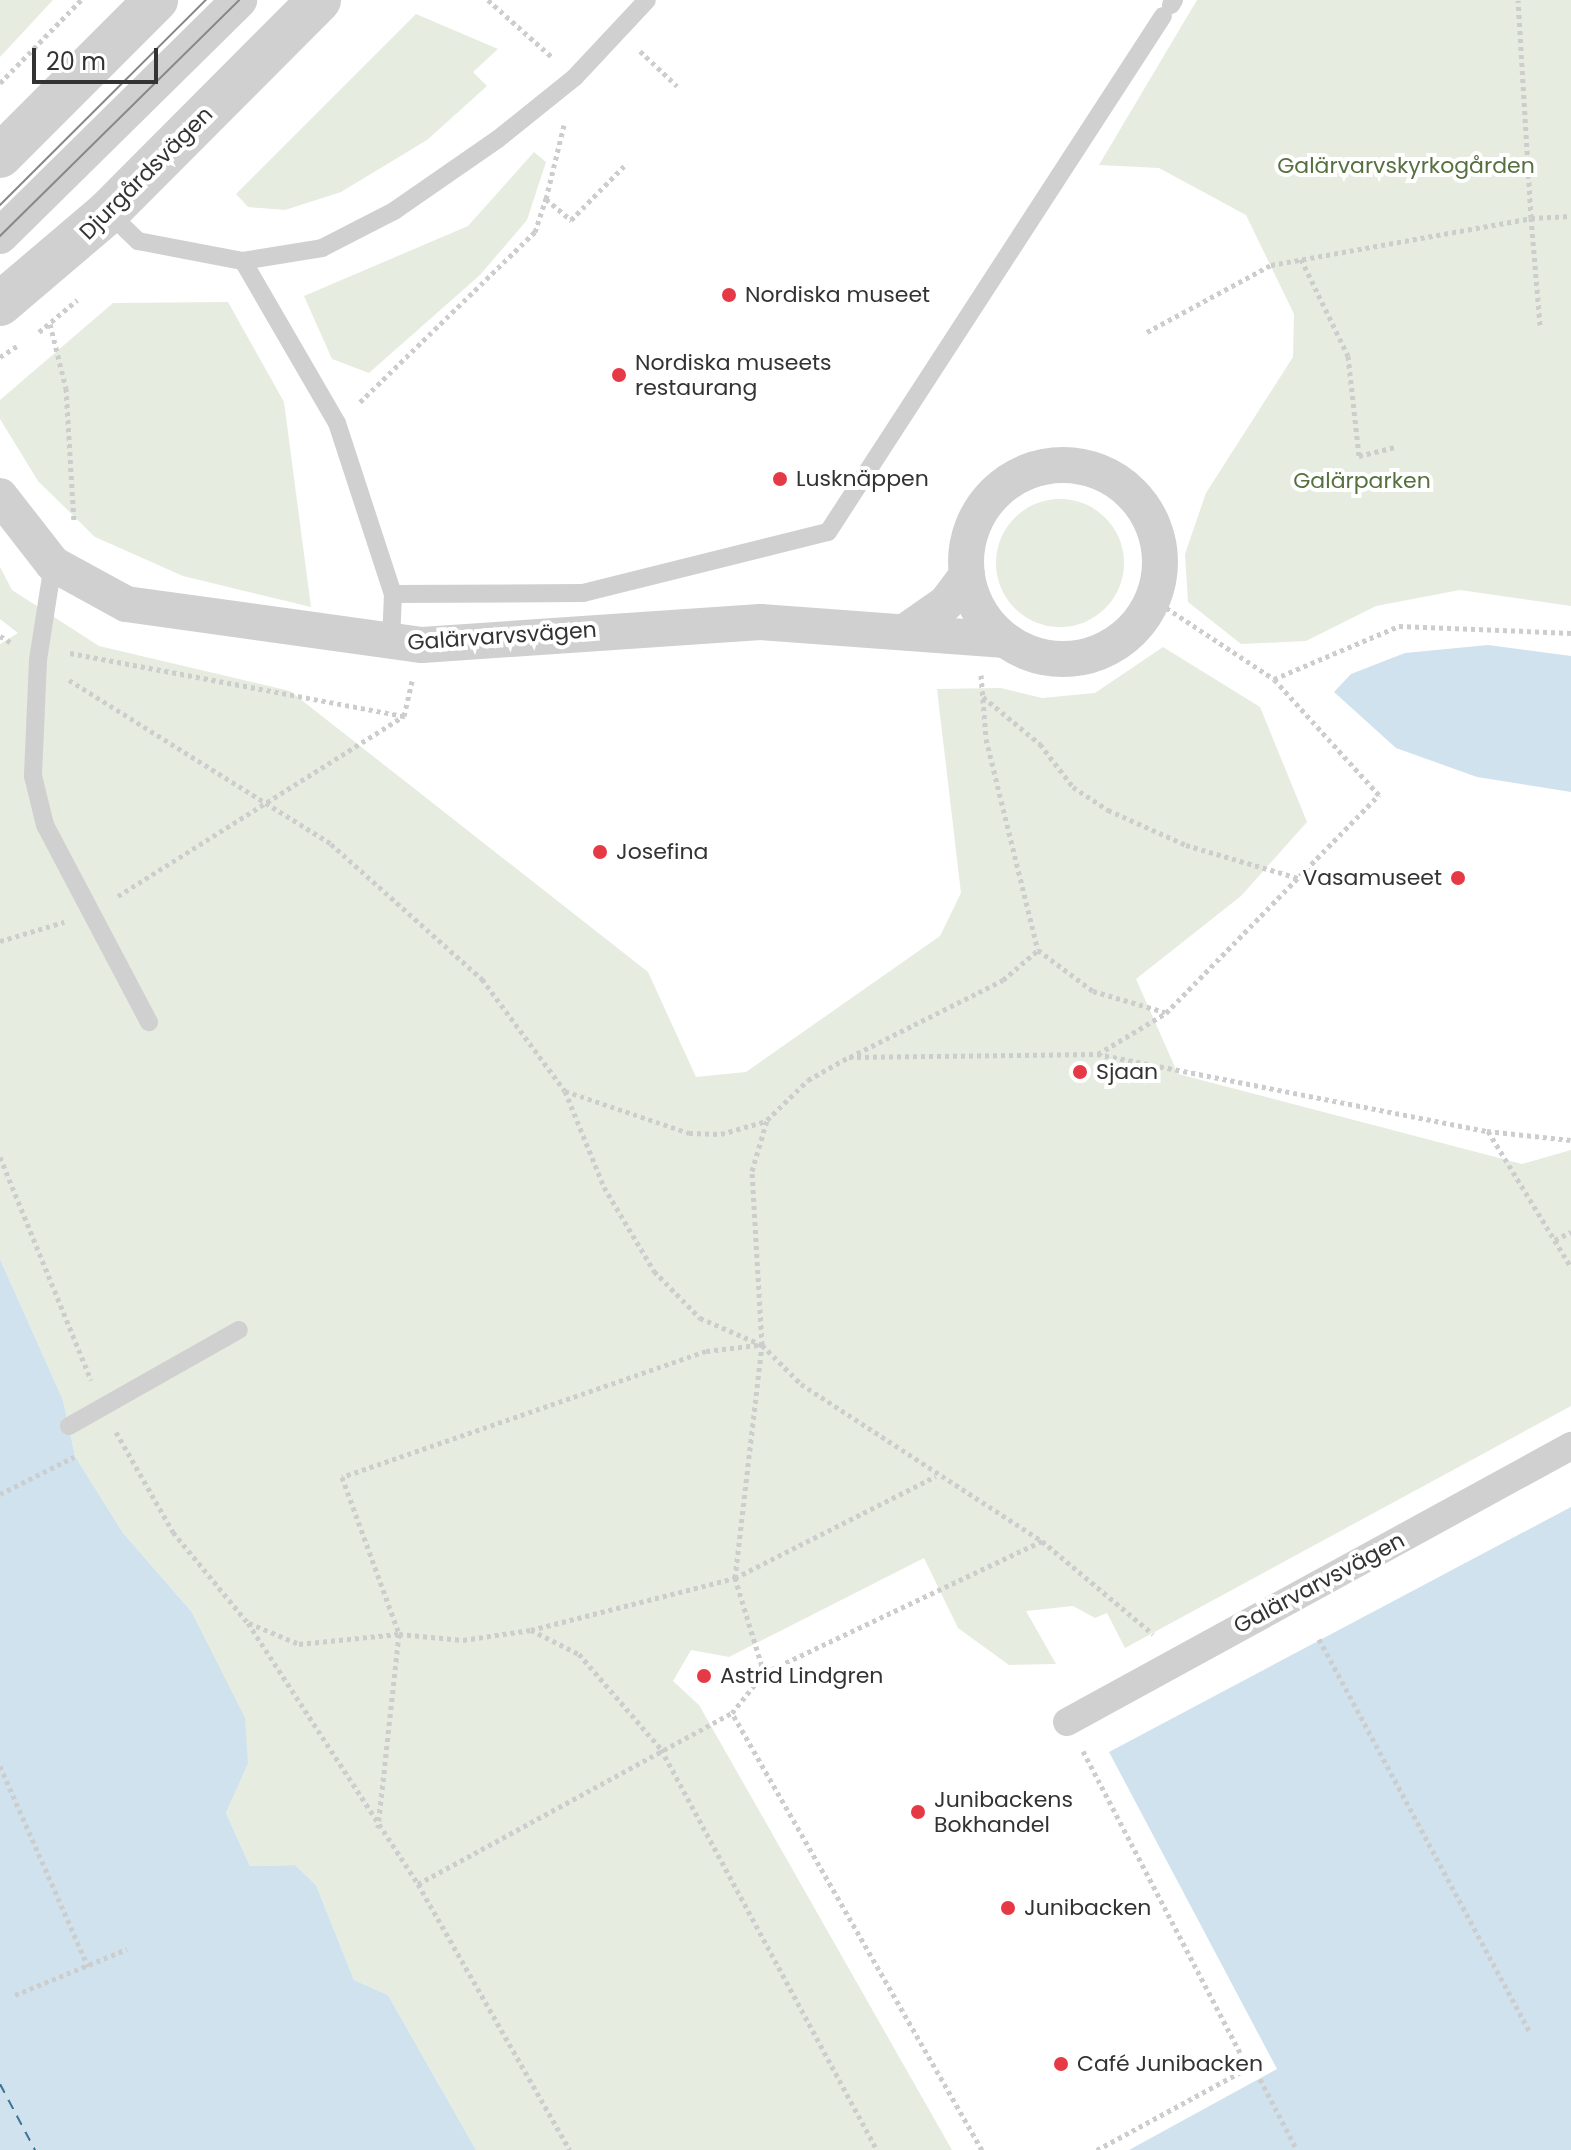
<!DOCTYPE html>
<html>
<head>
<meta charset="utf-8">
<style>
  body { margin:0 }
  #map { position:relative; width:1571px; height:2150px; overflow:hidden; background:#fff; font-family:Poppins,sans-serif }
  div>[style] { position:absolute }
  .green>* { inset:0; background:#e6ecdf }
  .round { border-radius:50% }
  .water>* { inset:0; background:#cfe2ee }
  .ferry>* { height:2px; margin-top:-1px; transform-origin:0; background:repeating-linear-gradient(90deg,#3f7597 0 10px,transparent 0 18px) }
  .path>* { height:5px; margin-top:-2.5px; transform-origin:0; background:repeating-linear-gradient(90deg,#cdcdcd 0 4px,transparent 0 8px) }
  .service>* { height:18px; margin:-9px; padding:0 9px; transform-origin:9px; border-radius:9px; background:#d0d0d0 }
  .pedestrian>* { height:28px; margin:-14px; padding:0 14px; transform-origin:14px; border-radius:14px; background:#d0d0d0 }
  .minor>* { height:36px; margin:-18px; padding:0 18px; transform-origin:18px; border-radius:18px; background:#d0d0d0 }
  .minor>.ring { margin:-18px; padding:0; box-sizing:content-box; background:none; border:36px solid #d0d0d0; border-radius:50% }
  .tertiary>* { height:44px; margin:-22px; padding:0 22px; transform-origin:22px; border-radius:22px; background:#d0d0d0 }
  .tram>* { height:2px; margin:-1px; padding:0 1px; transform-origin:1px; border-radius:1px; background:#888 }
  .dots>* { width:22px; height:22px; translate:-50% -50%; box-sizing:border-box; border:4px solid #fff; border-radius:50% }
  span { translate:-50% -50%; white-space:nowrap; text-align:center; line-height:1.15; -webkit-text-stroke:8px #fff; paint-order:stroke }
  .park-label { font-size:22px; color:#56703f }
  .street-label { font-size:22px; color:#333 }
  .poi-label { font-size:22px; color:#333 }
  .left { translate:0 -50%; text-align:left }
  .right { translate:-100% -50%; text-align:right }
  .scale { position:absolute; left:32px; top:48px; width:126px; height:36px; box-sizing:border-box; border:4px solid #333; border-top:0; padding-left:10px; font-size:24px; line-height:28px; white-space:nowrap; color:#333; -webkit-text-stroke:6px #fff; paint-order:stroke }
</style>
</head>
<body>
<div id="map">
  <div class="green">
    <div style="clip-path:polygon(0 0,53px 0,0 57px)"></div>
    <div style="clip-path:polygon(1197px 0,1571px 0,1571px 606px,1460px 590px,1376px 606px,1306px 641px,1241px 644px,1188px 602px,1185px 554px,1206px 493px,1293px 357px,1294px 314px,1246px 215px,1159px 168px,1099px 165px)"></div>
    <div style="clip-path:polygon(416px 14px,498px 49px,473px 72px,487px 86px,427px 140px,341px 192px,285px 210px,248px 207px,236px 194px)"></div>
    <div style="clip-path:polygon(534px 152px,546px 162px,527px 220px,480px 275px,369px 373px,332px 359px,304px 296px,468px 226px)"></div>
    <div style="clip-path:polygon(228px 302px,284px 402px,311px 607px,183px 576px,95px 537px,38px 481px,0 419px,0 400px,113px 303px)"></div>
    <div class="round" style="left:996px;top:499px;width:128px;height:128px"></div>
    <div style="clip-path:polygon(0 567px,12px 590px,99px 646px,290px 691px,648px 972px,696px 1077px,746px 1072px,940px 936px,961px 893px,937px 689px,1001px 688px,1042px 698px,1095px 693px,1163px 647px,1260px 707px,1307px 822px,1241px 896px,1136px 979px,1178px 1074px,1522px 1164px,1571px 1150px,1571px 1406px,1125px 1648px,1107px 1613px,1095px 1618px,1073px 1606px,1026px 1611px,1056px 1664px,1009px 1665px,958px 1628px,924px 1558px,729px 1657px,691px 1650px,673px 1681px,699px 1705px,952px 2150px,476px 2150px,388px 1995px,354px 1980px,316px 1885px,295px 1865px,250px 1866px,226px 1813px,248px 1764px,191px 1611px,123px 1533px,75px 1456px,63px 1400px,0 1259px,0 644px,18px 633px,0 619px)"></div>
  </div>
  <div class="water">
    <div style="clip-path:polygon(1488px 645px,1571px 656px,1571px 792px,1477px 777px,1396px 748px,1334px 692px,1351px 674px,1405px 653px)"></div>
    <div style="clip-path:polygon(0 1259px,63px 1400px,75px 1456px,123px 1533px,191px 1611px,245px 1718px,248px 1764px,226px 1813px,250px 1866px,295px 1865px,316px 1885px,354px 1980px,388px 1995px,476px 2150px,0 2150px)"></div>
    <div style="clip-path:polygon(1571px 1507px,1571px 2150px,1129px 2150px,1277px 2069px,1109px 1752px)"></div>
  </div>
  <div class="ferry">
    <div style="left:0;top:2084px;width:75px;rotate:62.1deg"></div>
  </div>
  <div class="path">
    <div style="left:488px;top:0;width:87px;rotate:41.7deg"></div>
    <div style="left:640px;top:51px;width:51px;rotate:43.4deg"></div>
    <div style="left:0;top:83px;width:116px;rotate:-45.7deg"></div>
    <div style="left:564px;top:125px;width:76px;rotate:103.7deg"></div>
    <div style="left:546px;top:199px;width:33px;rotate:40deg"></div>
    <div style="left:571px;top:220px;width:80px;rotate:-45.5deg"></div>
    <div style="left:1301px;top:259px;width:108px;rotate:64.1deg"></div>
    <div style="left:1348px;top:356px;width:101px;rotate:83.7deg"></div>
    <div style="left:1359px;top:456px;width:36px;rotate:-14deg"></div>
    <div style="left:50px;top:324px;width:66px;rotate:76deg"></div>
    <div style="left:66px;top:388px;width:135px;rotate:86.6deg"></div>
    <div style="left:1540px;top:325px;width:107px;rotate:-94.8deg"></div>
    <div style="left:1531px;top:218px;width:40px;rotate:-2.9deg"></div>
    <div style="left:39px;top:332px;width:50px;rotate:-40.1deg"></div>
    <div style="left:1147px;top:332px;width:141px;rotate:-28.4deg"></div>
    <div style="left:1271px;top:265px;width:264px;rotate:-10.2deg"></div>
    <div style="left:1531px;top:218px;width:218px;rotate:-93.4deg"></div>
    <div style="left:0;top:357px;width:20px;rotate:-33deg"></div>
    <div style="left:360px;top:402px;width:244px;rotate:-44.2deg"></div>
    <div style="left:535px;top:232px;width:35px;rotate:-72deg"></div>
    <div style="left:1153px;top:599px;width:145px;rotate:33.5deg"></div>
    <div style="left:1274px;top:679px;width:136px;rotate:-23deg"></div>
    <div style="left:1399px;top:626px;width:172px;rotate:2.3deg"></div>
    <div style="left:0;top:636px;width:12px;rotate:31deg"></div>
    <div style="left:70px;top:653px;width:340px;rotate:10.7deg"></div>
    <div style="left:981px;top:675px;width:64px;rotate:85.5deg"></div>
    <div style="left:986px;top:739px;width:217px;rotate:76.2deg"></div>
    <div style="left:1038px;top:950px;width:69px;rotate:36.7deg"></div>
    <div style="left:1093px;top:991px;width:75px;rotate:16.3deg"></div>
    <div style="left:69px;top:680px;width:309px;rotate:32deg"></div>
    <div style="left:331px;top:844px;width:203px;rotate:41.8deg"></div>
    <div style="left:482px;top:979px;width:139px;rotate:53.5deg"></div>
    <div style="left:565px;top:1091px;width:104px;rotate:67.9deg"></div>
    <div style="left:604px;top:1187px;width:98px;rotate:59.2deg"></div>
    <div style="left:654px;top:1271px;width:66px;rotate:45.6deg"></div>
    <div style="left:700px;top:1318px;width:68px;rotate:23.5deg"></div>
    <div style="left:762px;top:1345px;width:55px;rotate:45deg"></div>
    <div style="left:801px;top:1384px;width:288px;rotate:33.1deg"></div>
    <div style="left:1042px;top:1541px;width:145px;rotate:40deg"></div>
    <div style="left:983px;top:697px;width:74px;rotate:39.5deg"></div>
    <div style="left:1040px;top:744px;width:54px;rotate:52.5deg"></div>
    <div style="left:1073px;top:787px;width:42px;rotate:33.3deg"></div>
    <div style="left:1108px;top:810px;width:85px;rotate:24.2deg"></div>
    <div style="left:1186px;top:845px;width:117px;rotate:16.4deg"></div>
    <div style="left:118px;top:896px;width:338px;rotate:-32.2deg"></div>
    <div style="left:404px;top:716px;width:36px;rotate:-77deg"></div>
    <div style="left:0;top:941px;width:67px;rotate:-16.5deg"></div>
    <div style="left:1098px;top:1054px;width:79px;rotate:-31.1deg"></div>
    <div style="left:1166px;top:1013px;width:305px;rotate:-45.7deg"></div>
    <div style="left:1379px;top:795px;width:156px;rotate:-132.2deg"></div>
    <div style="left:850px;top:1057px;width:171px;rotate:-26.7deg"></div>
    <div style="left:1003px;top:980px;width:46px;rotate:-40.6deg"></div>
    <div style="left:565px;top:1091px;width:131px;rotate:18.7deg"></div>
    <div style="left:689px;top:1133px;width:32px;rotate:2deg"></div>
    <div style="left:721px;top:1134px;width:47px;rotate:-16.1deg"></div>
    <div style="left:1488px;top:1131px;width:159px;rotate:58.6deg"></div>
    <div style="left:0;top:1157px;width:241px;rotate:67.8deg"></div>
    <div style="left:1555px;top:1240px;width:18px;rotate:-27deg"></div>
    <div style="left:758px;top:1345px;width:52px;rotate:173.4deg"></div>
    <div style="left:706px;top:1351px;width:385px;rotate:160.9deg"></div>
    <div style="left:342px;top:1477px;width:167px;rotate:70deg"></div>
    <div style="left:399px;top:1634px;width:64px;rotate:5.4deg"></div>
    <div style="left:463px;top:1640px;width:69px;rotate:-8.4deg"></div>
    <div style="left:531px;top:1630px;width:211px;rotate:-14.3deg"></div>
    <div style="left:735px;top:1578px;width:225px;rotate:-26.9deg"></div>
    <div style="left:116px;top:1432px;width:115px;rotate:60.3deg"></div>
    <div style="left:173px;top:1532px;width:118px;rotate:50.5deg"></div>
    <div style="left:248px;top:1623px;width:311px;rotate:56.9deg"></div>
    <div style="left:418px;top:1884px;width:306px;rotate:60.3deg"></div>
    <div style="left:0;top:1494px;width:83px;rotate:-26.6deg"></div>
    <div style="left:249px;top:1623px;width:54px;rotate:22.8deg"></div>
    <div style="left:299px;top:1644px;width:100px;rotate:-5.7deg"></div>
    <div style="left:399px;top:1634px;width:195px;rotate:96.2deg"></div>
    <div style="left:531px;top:1630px;width:54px;rotate:26.6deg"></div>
    <div style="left:579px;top:1654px;width:125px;rotate:49.2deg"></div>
    <div style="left:661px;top:1749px;width:455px;rotate:61.7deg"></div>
    <div style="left:1319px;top:1639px;width:447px;rotate:61.8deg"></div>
    <div style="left:764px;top:1673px;width:99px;rotate:-107deg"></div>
    <div style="left:735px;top:1578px;width:235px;rotate:-83.4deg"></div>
    <div style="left:762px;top:1345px;width:174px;rotate:-93.3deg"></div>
    <div style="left:752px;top:1171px;width:53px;rotate:-73.6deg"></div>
    <div style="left:767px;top:1120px;width:57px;rotate:-44.3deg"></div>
    <div style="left:808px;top:1080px;width:47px;rotate:-29.3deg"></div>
    <div style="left:849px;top:1057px;width:248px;rotate:-0.7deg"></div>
    <div style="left:1097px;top:1054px;width:398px;rotate:11.2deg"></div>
    <div style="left:1487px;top:1131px;width:84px;rotate:6.1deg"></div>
    <div style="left:1083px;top:1751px;width:357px;rotate:62.5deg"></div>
    <div style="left:1248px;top:2068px;width:172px;rotate:151.5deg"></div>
    <div style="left:0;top:1766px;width:219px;rotate:66.3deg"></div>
    <div style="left:418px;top:1884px;width:358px;rotate:-28.6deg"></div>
    <div style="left:15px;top:1995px;width:121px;rotate:-22.3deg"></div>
    <div style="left:1260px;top:2079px;width:80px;rotate:62.5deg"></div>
    <div style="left:982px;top:2150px;width:503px;rotate:-119.77deg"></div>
    <div style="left:732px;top:1713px;width:51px;rotate:-51.3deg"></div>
    <div style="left:764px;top:1673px;width:308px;rotate:-25.4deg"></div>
  </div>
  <div class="service">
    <div style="left:1171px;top:5px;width:6px;rotate:-59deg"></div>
    <div style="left:108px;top:212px;width:42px;rotate:44deg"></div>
    <div style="left:138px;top:241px;width:107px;rotate:10.8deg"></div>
    <div style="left:243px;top:261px;width:80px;rotate:-9.3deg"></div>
    <div style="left:322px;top:248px;width:81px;rotate:-27.2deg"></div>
    <div style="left:394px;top:211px;width:126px;rotate:-34.7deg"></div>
    <div style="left:498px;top:139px;width:99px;rotate:-38.8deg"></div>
    <div style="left:575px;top:77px;width:105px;rotate:-46.9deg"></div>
    <div style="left:243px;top:261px;width:187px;rotate:59.9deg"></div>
    <div style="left:337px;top:423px;width:180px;rotate:71.9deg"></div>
    <div style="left:393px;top:594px;width:48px;rotate:92.4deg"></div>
    <div style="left:53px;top:564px;width:97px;rotate:98.9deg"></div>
    <div style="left:38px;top:660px;width:116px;rotate:92.5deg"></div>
    <div style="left:33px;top:776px;width:50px;rotate:76.2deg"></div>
    <div style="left:45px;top:825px;width:223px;rotate:62.2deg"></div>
    <div style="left:393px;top:594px;width:190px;rotate:-0.3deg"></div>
    <div style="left:583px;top:593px;width:252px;rotate:-14deg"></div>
    <div style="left:828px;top:532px;width:615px;rotate:-57.01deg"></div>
    <div style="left:69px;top:1426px;width:195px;rotate:-29.5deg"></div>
  </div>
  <div class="pedestrian">
    <div style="left:1067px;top:1722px;width:575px;rotate:-28.71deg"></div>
  </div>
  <div class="minor">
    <div style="left:0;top:236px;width:336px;rotate:-44.6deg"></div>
    <div class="ring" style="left:966px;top:465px;width:158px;height:158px"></div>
    <div style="left:0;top:496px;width:86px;rotate:52.1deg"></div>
    <div style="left:53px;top:564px;width:83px;rotate:28.7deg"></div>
    <div style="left:126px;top:604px;width:299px;rotate:7.9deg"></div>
    <div style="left:422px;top:645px;width:339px;rotate:-3.9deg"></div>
    <div style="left:760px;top:622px;width:246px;rotate:4.2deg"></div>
    <div style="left:906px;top:631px;width:49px;rotate:-35deg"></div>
    <div style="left:946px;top:603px;width:35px;rotate:-53deg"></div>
  </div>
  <div class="tertiary">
    <div style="left:0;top:156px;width:221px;rotate:-45deg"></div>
    <div style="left:0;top:304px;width:142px;rotate:-40.4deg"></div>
    <div style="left:108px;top:212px;width:299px;rotate:-45.1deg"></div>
  </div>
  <div class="tram">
    <div style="left:0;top:205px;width:291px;rotate:-44.9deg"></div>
    <div style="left:0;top:236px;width:336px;rotate:-44.6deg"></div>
  </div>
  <div class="dots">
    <div style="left:729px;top:295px;background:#e63946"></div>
    <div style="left:619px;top:375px;background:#e63946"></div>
    <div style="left:780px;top:479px;background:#e63946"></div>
    <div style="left:600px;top:852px;background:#e63946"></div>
    <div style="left:1458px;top:878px;background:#e63946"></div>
    <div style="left:1080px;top:1072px;background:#e63946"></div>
    <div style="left:704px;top:1676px;background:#e63946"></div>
    <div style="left:918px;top:1812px;background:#e63946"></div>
    <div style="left:1008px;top:1908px;background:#e63946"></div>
    <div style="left:1061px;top:2064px;background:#e63946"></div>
  </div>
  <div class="park-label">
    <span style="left:1406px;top:166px">Galärvarvskyrkogården</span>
    <span style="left:1362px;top:481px">Galärparken</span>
  </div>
  <div class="street-label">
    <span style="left:146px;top:173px;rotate:-45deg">Djurgårdsvägen</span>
    <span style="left:502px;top:636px;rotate:-4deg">Galärvarvsvägen</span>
    <span style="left:1319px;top:1583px;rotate:-28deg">Galärvarvsvägen</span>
  </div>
  <div class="poi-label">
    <span class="left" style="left:745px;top:295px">Nordiska museet</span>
    <span class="left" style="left:635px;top:375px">Nordiska museets<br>restaurang</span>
    <span class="left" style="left:796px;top:479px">Lusknäppen</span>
    <span class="left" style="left:616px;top:852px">Josefina</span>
    <span class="right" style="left:1442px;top:878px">Vasamuseet</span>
    <span class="left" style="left:1096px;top:1072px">Sjaan</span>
    <span class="left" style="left:720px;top:1676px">Astrid Lindgren</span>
    <span class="left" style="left:934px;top:1812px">Junibackens<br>Bokhandel</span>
    <span class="left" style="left:1024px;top:1908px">Junibacken</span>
    <span class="left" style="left:1077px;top:2064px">Café Junibacken</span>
  </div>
  <div class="scale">20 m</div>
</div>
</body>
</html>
